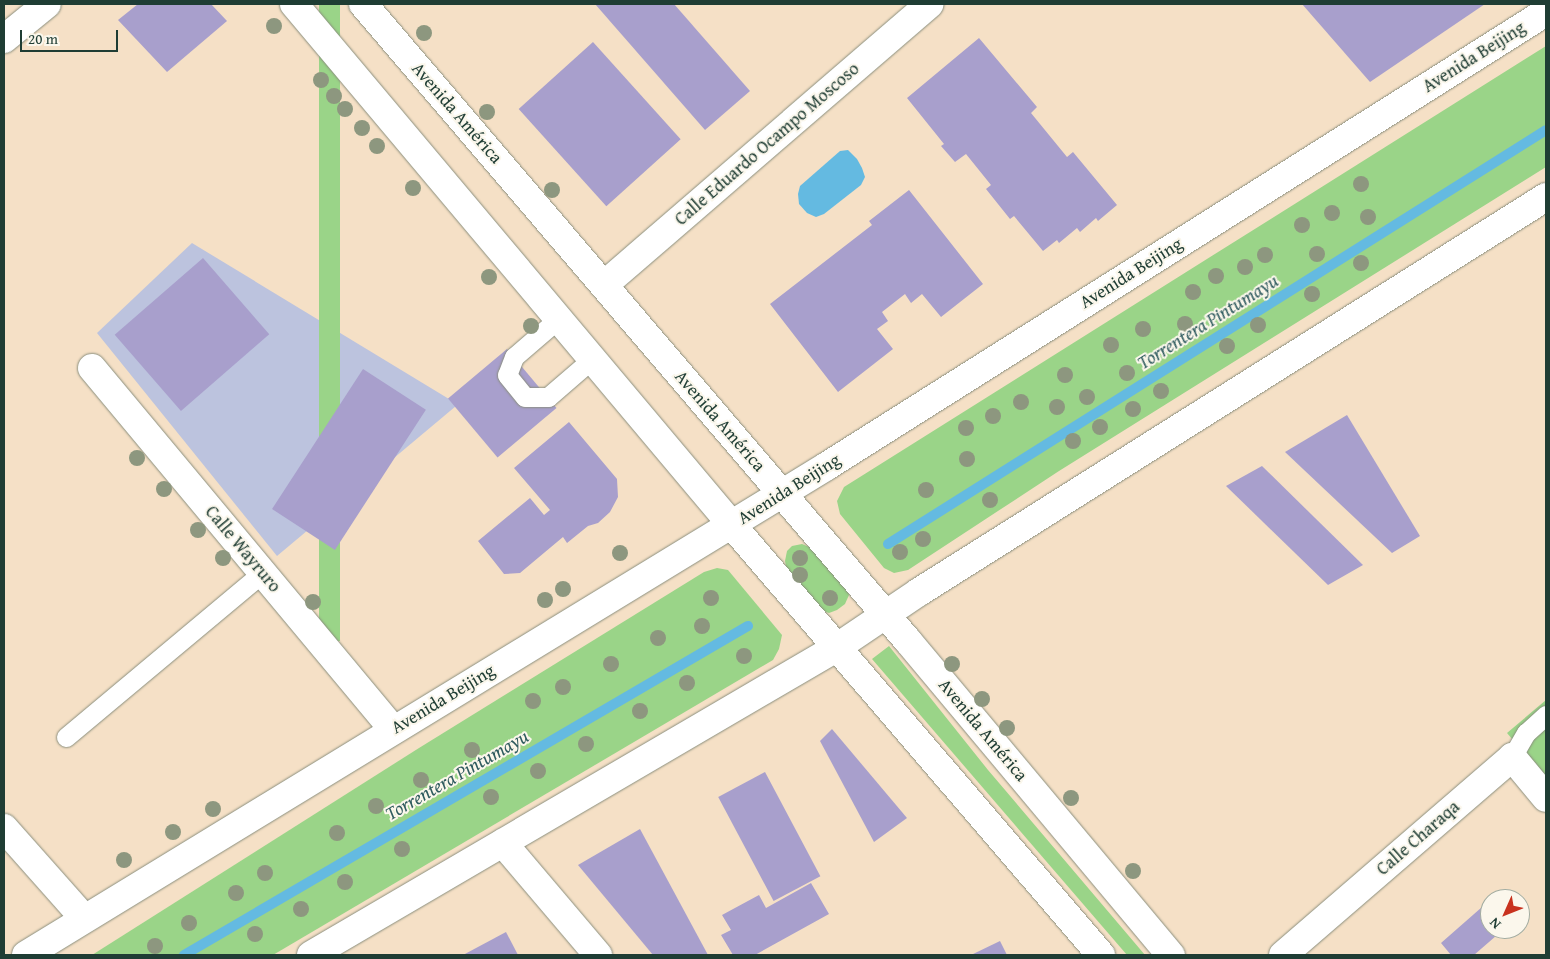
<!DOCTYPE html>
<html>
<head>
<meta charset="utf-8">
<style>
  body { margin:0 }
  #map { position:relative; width:1550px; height:959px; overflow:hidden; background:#f5e0c6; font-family:"Gentium Book Plus",serif }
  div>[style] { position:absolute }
  .industrial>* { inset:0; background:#bcc3de }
  .green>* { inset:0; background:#9ad488; transform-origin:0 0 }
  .water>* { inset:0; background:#64bae1 }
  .stream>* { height:10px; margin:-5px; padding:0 5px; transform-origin:5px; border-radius:5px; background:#64bae1 }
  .building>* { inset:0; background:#a89fcc; transform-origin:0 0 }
  .roads { filter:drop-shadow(0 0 1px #8a8e7d) drop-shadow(0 0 1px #8a8e7d) }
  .service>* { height:19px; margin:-9.5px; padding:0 9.5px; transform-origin:9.5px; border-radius:9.5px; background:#fff }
  .minor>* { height:28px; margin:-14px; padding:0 14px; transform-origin:14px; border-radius:14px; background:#fff }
  .primary>* { height:28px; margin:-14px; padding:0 14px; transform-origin:14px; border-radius:14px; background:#fff }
  .trees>* { width:16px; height:16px; margin:-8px; border-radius:50%; background:#8d977f }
  span { translate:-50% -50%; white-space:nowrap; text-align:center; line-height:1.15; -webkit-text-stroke:4px #fbf7ec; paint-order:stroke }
  .street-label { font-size:18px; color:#1f3d34 }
  .water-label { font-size:19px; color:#305c5f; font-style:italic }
  .frame { position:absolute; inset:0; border:5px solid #1f3d34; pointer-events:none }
  .north { position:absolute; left:1480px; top:889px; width:50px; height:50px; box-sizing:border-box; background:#fbf7ec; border:1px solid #a3ada2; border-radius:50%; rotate:226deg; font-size:14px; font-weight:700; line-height:20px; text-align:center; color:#1f3d34 }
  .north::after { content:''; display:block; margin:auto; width:18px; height:22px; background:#c8321e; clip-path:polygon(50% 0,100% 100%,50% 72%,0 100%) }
  .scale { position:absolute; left:20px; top:30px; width:98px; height:22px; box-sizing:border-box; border:2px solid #1f3d34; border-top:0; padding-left:6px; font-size:15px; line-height:18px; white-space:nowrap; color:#1f3d34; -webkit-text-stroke:4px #fbf7ec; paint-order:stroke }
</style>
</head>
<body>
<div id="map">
  <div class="industrial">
    <div style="clip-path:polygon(192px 243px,449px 399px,456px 406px,277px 556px,97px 333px)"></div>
  </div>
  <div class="green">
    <div style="left:319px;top:4px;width:21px;height:637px"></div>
    <div style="clip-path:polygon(1546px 46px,1546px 167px,1059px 471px,908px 570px,894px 573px,884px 568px,840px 514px,837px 501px,844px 487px)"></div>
    <div style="clip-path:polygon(802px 544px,814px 549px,847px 586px,849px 595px,845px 604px,837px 610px,829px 613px,820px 610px,787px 572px,785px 561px,787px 551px,792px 546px)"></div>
    <div style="clip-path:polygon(717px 568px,728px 570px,782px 635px,779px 649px,773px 660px,273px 955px,92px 955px,419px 748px,704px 572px)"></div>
    <div style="clip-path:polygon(889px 646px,988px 770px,1145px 955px,1127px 955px,872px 659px)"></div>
    <div style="clip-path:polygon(1546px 700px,1546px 779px,1507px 733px)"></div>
  </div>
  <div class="water">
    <div style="clip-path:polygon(848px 150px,857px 159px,862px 168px,865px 177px,861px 185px,824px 214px,816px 217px,807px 213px,799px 204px,798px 194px,800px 186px,840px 151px)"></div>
  </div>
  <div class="stream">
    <div style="left:888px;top:544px;width:777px;rotate:-32.18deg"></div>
    <div style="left:184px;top:955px;width:653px;rotate:-30.26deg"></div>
  </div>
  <div class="building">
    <div style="clip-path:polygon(138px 4px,211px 4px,227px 21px,167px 72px,118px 20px)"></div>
    <div style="clip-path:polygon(595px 4px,674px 4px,750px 91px,705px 130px)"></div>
    <div style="clip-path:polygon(1302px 4px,1485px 4px,1370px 82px)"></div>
    <div style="clip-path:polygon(979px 38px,1037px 107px,1031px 113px,1067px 157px,1073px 152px,1117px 205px,1098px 221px,1096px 218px,1080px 232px,1077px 228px,1059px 243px,1057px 240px,1043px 251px,1014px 216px,1010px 219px,986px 189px,991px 185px,966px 154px,955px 162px,941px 146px,944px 144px,907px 98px)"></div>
    <div style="left:593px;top:42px;width:131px;height:100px;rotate:48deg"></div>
    <div style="clip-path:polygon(909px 190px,983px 284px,941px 317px,922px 294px,911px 303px,905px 294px,882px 312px,888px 321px,877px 329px,893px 349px,838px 392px,770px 304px,872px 225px,869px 221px)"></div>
    <div style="left:203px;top:258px;width:101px;height:117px;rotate:49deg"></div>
    <div style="left:507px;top:349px;width:77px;height:77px;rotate:50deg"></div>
    <div style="left:363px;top:369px;width:75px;height:167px;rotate:33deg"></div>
    <div style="clip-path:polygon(1347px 415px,1420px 536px,1392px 553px,1285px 452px)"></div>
    <div style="clip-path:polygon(569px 422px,617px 479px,618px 497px,610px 512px,598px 523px,588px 526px,567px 543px,563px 537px,520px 573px,504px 574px,478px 541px,530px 498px,544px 515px,550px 510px,514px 468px)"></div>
    <div style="clip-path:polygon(1262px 466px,1363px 565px,1328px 585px,1226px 486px)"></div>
    <div style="clip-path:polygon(832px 729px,907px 818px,874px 842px,820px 741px)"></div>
    <div style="left:765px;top:772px;width:118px;height:53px;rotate:62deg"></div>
    <div style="clip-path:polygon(640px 829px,708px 955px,653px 955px,578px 865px)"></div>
    <div style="clip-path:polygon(811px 883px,829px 914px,755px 955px,733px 955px,721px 935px,731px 930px,722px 915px,759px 895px,766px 908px)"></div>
    <div style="clip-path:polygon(1490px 900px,1490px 929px,1504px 929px,1474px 955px,1451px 955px,1441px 943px)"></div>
    <div style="clip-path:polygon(506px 932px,518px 955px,463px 955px)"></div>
    <div style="clip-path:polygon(1000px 941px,1007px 955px,971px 955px)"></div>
  </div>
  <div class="roads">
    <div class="service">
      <div style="left:558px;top:319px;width:58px;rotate:139.2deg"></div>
      <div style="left:514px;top:357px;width:19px;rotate:111deg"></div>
      <div style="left:507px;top:375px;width:28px;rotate:51deg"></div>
      <div style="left:525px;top:397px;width:23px"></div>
      <div style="left:548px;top:397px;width:58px;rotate:-40.8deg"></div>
      <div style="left:66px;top:737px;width:257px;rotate:-39.9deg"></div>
      <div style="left:1512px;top:757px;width:28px;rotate:-60deg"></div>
      <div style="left:1526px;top:733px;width:27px;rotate:-42deg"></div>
    </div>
    <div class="minor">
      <div style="left:4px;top:39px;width:55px;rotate:-39.1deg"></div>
      <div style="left:604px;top:285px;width:430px;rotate:-40.8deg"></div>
      <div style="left:92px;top:368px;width:470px;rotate:50.2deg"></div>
      <div style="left:4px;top:828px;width:120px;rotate:48.4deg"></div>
      <div style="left:503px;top:843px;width:147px;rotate:49.7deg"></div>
      <div style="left:1283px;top:955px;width:303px;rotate:-40.8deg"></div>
      <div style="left:1512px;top:757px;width:53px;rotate:50.3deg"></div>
    </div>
    <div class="primary">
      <div style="left:294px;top:4px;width:679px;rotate:49.96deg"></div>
      <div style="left:731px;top:524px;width:568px;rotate:49.35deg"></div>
      <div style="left:363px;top:4px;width:838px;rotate:49.45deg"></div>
      <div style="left:908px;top:641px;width:410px;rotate:50.1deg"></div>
      <div style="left:26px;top:955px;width:938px;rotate:-31.4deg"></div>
      <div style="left:827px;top:466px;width:850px;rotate:-32.27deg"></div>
      <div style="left:311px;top:955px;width:608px;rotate:-30.32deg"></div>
      <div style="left:836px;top:648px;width:100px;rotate:-34deg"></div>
      <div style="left:919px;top:592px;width:741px;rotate:-32.21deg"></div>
    </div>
  </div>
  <div class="trees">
    <div style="left:274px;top:26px"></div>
    <div style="left:424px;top:33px"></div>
    <div style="left:321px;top:80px"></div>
    <div style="left:334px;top:96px"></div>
    <div style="left:345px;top:109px"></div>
    <div style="left:487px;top:112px"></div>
    <div style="left:362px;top:128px"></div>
    <div style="left:377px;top:146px"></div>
    <div style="left:1361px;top:184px"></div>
    <div style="left:413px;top:188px"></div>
    <div style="left:552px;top:190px"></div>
    <div style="left:1332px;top:213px"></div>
    <div style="left:1368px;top:217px"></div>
    <div style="left:1302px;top:225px"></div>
    <div style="left:1317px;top:254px"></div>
    <div style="left:1265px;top:255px"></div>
    <div style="left:1361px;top:263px"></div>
    <div style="left:1245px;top:267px"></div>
    <div style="left:1216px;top:276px"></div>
    <div style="left:489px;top:277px"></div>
    <div style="left:1193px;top:292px"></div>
    <div style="left:1312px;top:294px"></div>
    <div style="left:1185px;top:324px"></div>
    <div style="left:1258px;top:325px"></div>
    <div style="left:531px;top:326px"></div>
    <div style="left:1143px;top:329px"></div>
    <div style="left:1111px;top:345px"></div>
    <div style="left:1227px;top:346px"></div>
    <div style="left:1127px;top:373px"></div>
    <div style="left:1065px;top:375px"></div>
    <div style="left:1161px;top:391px"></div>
    <div style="left:1087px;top:397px"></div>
    <div style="left:1021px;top:402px"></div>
    <div style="left:1057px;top:407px"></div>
    <div style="left:1133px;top:409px"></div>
    <div style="left:993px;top:416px"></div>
    <div style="left:1100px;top:427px"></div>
    <div style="left:966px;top:428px"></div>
    <div style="left:1073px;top:441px"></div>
    <div style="left:137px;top:458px"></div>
    <div style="left:967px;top:459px"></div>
    <div style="left:164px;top:489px"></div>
    <div style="left:926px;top:490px"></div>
    <div style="left:990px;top:500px"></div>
    <div style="left:198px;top:530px"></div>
    <div style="left:923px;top:539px"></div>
    <div style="left:900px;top:552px"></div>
    <div style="left:620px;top:553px"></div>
    <div style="left:223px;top:558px"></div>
    <div style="left:800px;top:558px"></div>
    <div style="left:800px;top:575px"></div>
    <div style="left:563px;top:589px"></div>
    <div style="left:711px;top:598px"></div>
    <div style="left:830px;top:598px"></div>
    <div style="left:545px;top:600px"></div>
    <div style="left:313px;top:602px"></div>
    <div style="left:702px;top:626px"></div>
    <div style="left:658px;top:638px"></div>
    <div style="left:744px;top:656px"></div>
    <div style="left:611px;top:664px"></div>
    <div style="left:952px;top:664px"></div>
    <div style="left:687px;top:683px"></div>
    <div style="left:563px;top:687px"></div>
    <div style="left:982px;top:699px"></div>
    <div style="left:533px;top:701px"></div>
    <div style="left:640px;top:711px"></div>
    <div style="left:1007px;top:728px"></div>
    <div style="left:586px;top:744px"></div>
    <div style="left:472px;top:750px"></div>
    <div style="left:538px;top:771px"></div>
    <div style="left:421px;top:780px"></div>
    <div style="left:491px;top:797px"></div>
    <div style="left:1071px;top:798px"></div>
    <div style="left:376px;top:806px"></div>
    <div style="left:213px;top:809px"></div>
    <div style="left:173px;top:832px"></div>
    <div style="left:337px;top:833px"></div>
    <div style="left:402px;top:849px"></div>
    <div style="left:124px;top:860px"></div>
    <div style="left:1133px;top:871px"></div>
    <div style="left:265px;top:873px"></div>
    <div style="left:345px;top:882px"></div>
    <div style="left:236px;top:893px"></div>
    <div style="left:301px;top:909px"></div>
    <div style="left:189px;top:923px"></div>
    <div style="left:255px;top:934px"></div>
    <div style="left:155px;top:946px"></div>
  </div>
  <div class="street-label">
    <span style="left:1474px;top:57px;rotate:-32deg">Avenida Beijing</span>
    <span style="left:457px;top:113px;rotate:49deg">Avenida América</span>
    <span style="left:767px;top:144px;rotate:-41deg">Calle Eduardo Ocampo Moscoso</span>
    <span style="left:1131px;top:273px;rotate:-32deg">Avenida Beijing</span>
    <span style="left:720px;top:421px;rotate:49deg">Avenida América</span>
    <span style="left:789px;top:489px;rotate:-32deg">Avenida Beijing</span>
    <span style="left:243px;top:549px;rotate:50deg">Calle Wayruro</span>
    <span style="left:443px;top:699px;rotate:-31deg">Avenida Beijing</span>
    <span style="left:983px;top:730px;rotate:50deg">Avenida América</span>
    <span style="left:1418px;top:838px;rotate:-41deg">Calle Charaqa</span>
  </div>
  <div class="water-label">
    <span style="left:1208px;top:322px;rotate:-32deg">Torrentera Pintumayu</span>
    <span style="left:457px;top:775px;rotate:-30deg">Torrentera Pintumayu</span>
  </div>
  <div class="frame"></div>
  <div class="north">N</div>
  <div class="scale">20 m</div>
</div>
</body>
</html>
